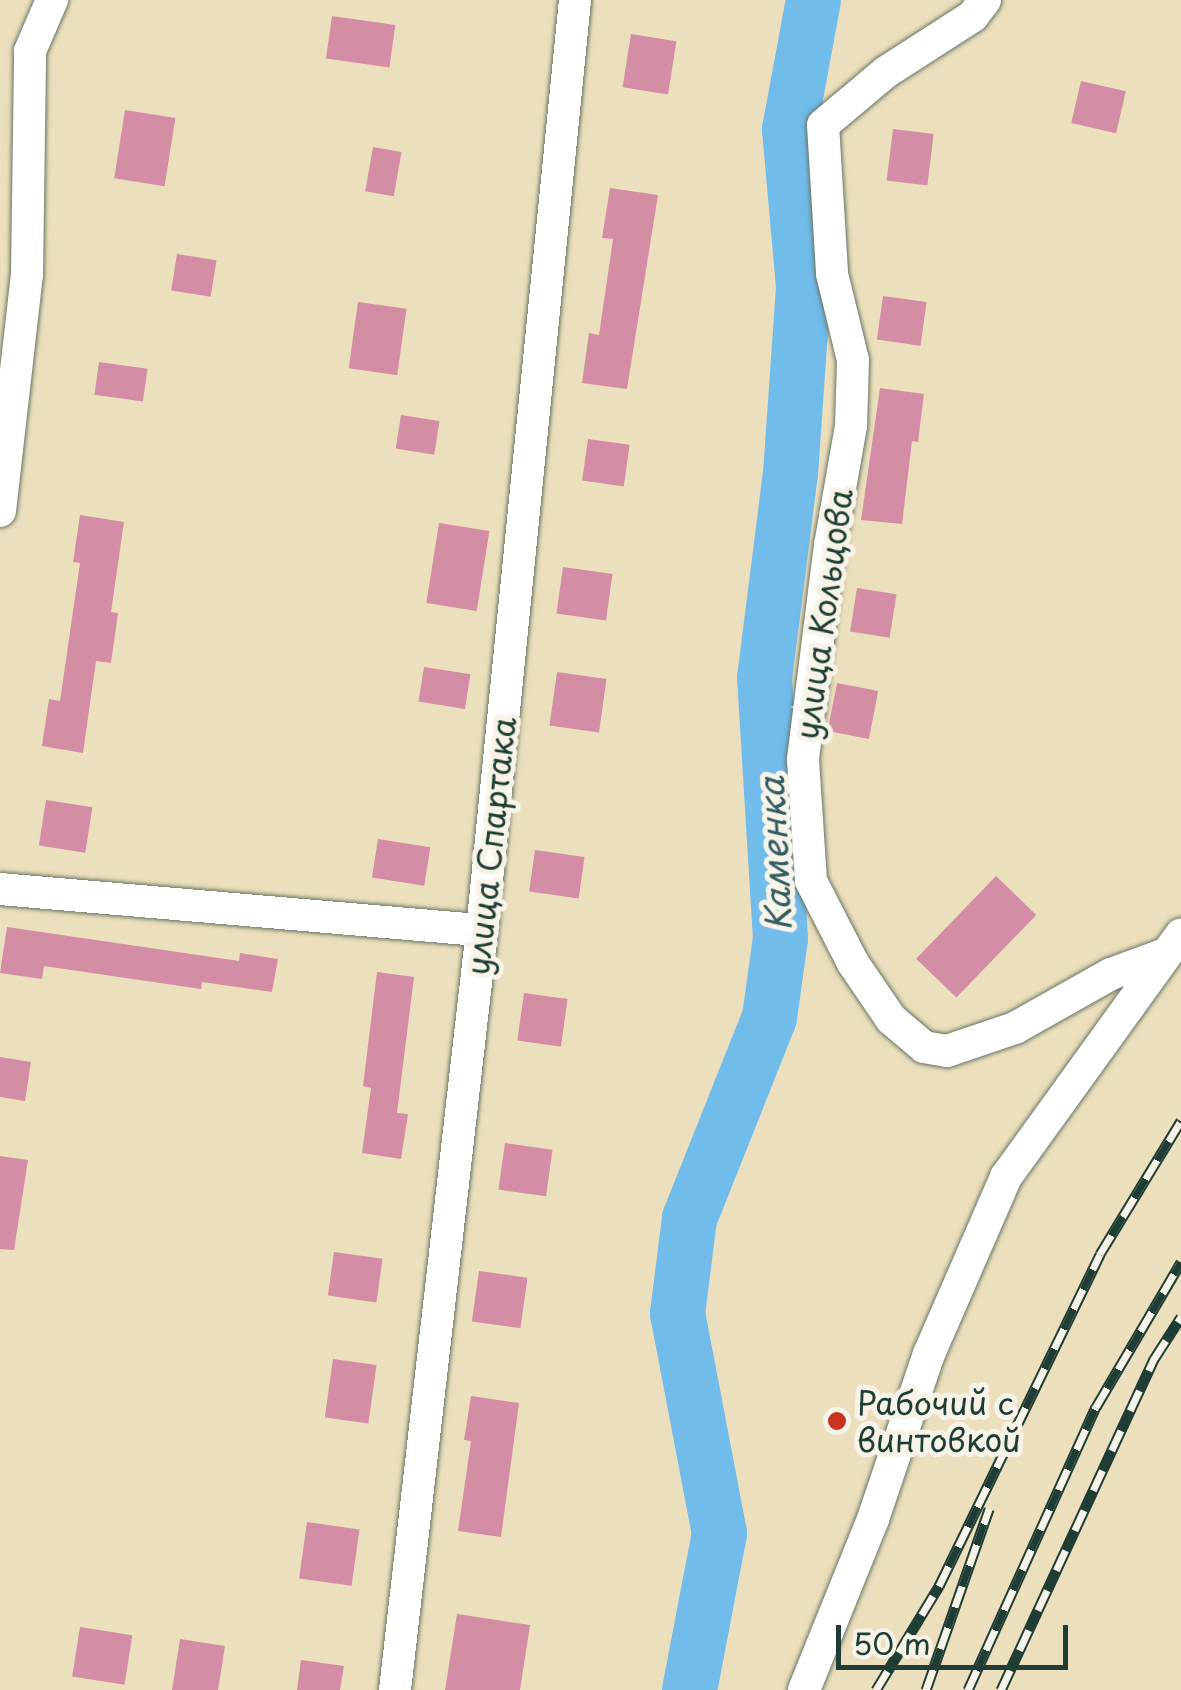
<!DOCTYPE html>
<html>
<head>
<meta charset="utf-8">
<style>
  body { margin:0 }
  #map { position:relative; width:1181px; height:1690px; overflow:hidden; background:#ecdfbd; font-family:"Playpen Sans",sans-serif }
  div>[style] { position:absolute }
  .river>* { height:55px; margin:-27.5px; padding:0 27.5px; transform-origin:27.5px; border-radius:27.5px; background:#72bceb }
  .building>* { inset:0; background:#d38ea5; transform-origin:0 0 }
  .roads { filter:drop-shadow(0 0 2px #677664) drop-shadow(0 0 2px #677664) }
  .minor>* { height:32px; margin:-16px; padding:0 16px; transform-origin:16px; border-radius:16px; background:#fff }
  .rail>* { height:11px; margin-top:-5.5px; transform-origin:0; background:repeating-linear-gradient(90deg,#f7f3e8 0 22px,#1f3d34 0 44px); box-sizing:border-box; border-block:2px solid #1f3d34 }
  .dots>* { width:28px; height:28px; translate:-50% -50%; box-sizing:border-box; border:5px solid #f7f3e8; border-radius:50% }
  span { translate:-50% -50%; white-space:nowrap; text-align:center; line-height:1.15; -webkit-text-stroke:10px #f7f3e8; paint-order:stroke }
  .street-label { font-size:32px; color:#1f3d34 }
  .poi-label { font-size:32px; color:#1f3d34 }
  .left { translate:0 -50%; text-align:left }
  .water-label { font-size:35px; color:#345d62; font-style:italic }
  .scale { position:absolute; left:836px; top:1625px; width:232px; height:45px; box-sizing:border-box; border:5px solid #1f3d34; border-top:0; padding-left:12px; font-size:30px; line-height:35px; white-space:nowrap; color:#1f3d34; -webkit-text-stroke:8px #f7f3e8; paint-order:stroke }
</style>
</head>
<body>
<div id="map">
  <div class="river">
    <div style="left:689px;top:1690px;width:160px;rotate:-79.2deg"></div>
    <div style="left:719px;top:1533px;width:224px;rotate:-100.8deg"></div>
    <div style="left:677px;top:1313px;width:96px;rotate:-82.8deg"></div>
    <div style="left:689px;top:1218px;width:216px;rotate:-68.3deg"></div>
    <div style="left:769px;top:1017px;width:80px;rotate:-82.1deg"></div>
    <div style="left:780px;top:938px;width:260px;rotate:-93.5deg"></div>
    <div style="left:764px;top:678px;width:207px;rotate:-82.8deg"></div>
    <div style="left:790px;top:473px;width:187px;rotate:-86deg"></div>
    <div style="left:803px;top:286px;width:158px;rotate:-95.1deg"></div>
    <div style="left:789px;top:129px;width:131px;rotate:-79.5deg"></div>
  </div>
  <div class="building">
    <div style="left:332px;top:16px;width:64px;height:43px;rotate:8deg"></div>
    <div style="left:631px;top:34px;width:46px;height:54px;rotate:9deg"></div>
    <div style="left:1081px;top:81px;width:46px;height:43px;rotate:13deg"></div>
    <div style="left:125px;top:110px;width:51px;height:69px;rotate:9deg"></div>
    <div style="left:893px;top:129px;width:41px;height:52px;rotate:7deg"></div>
    <div style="left:373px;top:147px;width:29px;height:45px;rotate:10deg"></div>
    <div style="clip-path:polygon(610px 188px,658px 195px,627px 389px,582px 383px,589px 333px,599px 335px,613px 239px,602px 238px)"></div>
    <div style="left:177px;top:254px;width:40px;height:37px;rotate:9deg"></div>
    <div style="left:883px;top:296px;width:44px;height:44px;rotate:8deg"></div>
    <div style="left:358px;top:302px;width:49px;height:67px;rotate:8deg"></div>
    <div style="left:99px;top:362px;width:49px;height:33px;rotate:8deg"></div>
    <div style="clip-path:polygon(880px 388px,924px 394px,918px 442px,912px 441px,902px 524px,861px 520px)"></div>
    <div style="left:401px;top:415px;width:39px;height:34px;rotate:9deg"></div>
    <div style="left:588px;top:439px;width:42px;height:42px;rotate:8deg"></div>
    <div style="clip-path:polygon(80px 515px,124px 522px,111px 612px,118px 613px,111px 663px,96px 661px,83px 753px,42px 746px,49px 699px,60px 701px,80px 563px,73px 562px)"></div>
    <div style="left:439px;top:523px;width:51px;height:81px;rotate:9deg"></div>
    <div style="left:563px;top:567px;width:50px;height:47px;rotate:8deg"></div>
    <div style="left:857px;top:588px;width:40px;height:44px;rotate:9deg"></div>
    <div style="left:424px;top:667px;width:47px;height:35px;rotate:9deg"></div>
    <div style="left:557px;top:672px;width:50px;height:54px;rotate:8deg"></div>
    <div style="left:837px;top:683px;width:42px;height:49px;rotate:11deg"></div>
    <div style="left:46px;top:800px;width:47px;height:46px;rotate:9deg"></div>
    <div style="left:378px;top:839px;width:53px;height:39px;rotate:9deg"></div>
    <div style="left:535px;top:850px;width:50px;height:42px;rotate:8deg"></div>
    <div style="left:996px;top:876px;width:56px;height:115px;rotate:44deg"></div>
    <div style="clip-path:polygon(7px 927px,239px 961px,240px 953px,278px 959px,272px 992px,202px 982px,201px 989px,44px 966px,42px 979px,0 973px)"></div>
    <div style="clip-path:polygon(377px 972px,414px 977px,397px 1113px,408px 1114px,401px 1159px,362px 1153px,371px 1088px,363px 1086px)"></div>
    <div style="left:524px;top:993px;width:44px;height:48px;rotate:8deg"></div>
    <div style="clip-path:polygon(0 1057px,31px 1062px,25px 1101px,0 1097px)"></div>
    <div style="left:505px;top:1143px;width:48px;height:47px;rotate:8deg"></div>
    <div style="clip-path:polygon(0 1156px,28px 1160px,14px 1250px,0 1249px)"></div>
    <div style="left:334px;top:1252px;width:49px;height:44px;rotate:8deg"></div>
    <div style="left:479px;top:1271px;width:49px;height:51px;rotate:8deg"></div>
    <div style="left:333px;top:1359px;width:44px;height:59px;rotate:8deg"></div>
    <div style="clip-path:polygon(471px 1396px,519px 1403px,501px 1537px,458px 1531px,471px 1441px,464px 1440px)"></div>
    <div style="left:307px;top:1522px;width:53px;height:57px;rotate:8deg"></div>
    <div style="clip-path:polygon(457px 1614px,530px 1625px,520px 1690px,445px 1690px)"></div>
    <div style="left:80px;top:1627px;width:53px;height:50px;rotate:9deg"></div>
    <div style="clip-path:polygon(180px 1639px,225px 1646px,218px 1690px,172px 1690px)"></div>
    <div style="clip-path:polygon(301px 1660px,344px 1666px,340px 1690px,297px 1690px)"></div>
  </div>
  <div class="roads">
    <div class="minor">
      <div style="left:985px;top:0;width:20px;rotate:127deg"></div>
      <div style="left:973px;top:16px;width:103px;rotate:147.2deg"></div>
      <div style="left:886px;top:72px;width:82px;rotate:139.9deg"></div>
      <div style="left:823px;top:125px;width:149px;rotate:86.5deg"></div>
      <div style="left:832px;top:274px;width:89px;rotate:76.3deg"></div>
      <div style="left:853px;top:360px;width:66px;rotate:91.7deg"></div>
      <div style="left:851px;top:426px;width:121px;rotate:100deg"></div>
      <div style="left:830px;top:545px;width:217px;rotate:97.2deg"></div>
      <div style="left:803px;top:760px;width:121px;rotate:86.2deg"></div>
      <div style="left:811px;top:881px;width:92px;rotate:62.9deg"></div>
      <div style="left:853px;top:963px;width:68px;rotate:55.8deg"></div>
      <div style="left:891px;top:1019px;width:43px;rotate:40.3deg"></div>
      <div style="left:924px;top:1047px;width:23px;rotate:10deg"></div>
      <div style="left:947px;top:1051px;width:72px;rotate:-18.7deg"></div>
      <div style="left:1015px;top:1028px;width:110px;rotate:-29.4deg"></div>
      <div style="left:1111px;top:974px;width:55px;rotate:-20.1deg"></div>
      <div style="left:0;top:511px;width:238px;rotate:-83.5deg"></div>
      <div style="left:27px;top:275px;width:224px;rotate:-89.2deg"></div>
      <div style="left:30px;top:51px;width:56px;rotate:-66.7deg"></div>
      <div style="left:0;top:889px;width:484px;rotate:4.9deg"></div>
      <div style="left:395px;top:1690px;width:765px;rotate:-83.47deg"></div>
      <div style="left:482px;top:930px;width:935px;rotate:-84.29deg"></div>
      <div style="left:804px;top:1690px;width:184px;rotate:-68deg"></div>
      <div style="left:873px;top:1519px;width:174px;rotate:-71.3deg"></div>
      <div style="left:929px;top:1354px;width:193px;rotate:-66.5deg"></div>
      <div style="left:1006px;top:1177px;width:299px;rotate:-54.2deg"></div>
    </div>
  </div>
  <div class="rail">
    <div style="left:876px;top:1690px;width:122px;rotate:-58.8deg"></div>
    <div style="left:939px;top:1586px;width:369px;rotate:-64.1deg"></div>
    <div style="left:1100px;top:1254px;width:156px;rotate:-58.7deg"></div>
    <div style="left:926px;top:1690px;width:192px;rotate:-70.8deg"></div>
    <div style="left:968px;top:1690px;width:311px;rotate:-65.7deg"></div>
    <div style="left:1096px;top:1407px;width:168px;rotate:-59.6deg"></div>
    <div style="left:1001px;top:1690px;width:365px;rotate:-65.2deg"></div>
    <div style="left:1154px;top:1359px;width:50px;rotate:-57.3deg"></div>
  </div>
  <div class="dots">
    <div style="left:837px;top:1421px;background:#c8321e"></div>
  </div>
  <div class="street-label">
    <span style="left:823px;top:614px;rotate:-82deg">улица Кольцова</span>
    <span style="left:490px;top:846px;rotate:-84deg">улица Спартака</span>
  </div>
  <div class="poi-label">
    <span class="left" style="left:857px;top:1421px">Рабочий с<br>винтовкой</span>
  </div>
  <div class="water-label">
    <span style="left:774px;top:854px;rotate:-93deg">Каменка</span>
  </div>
  <div class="scale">50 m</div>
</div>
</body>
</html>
